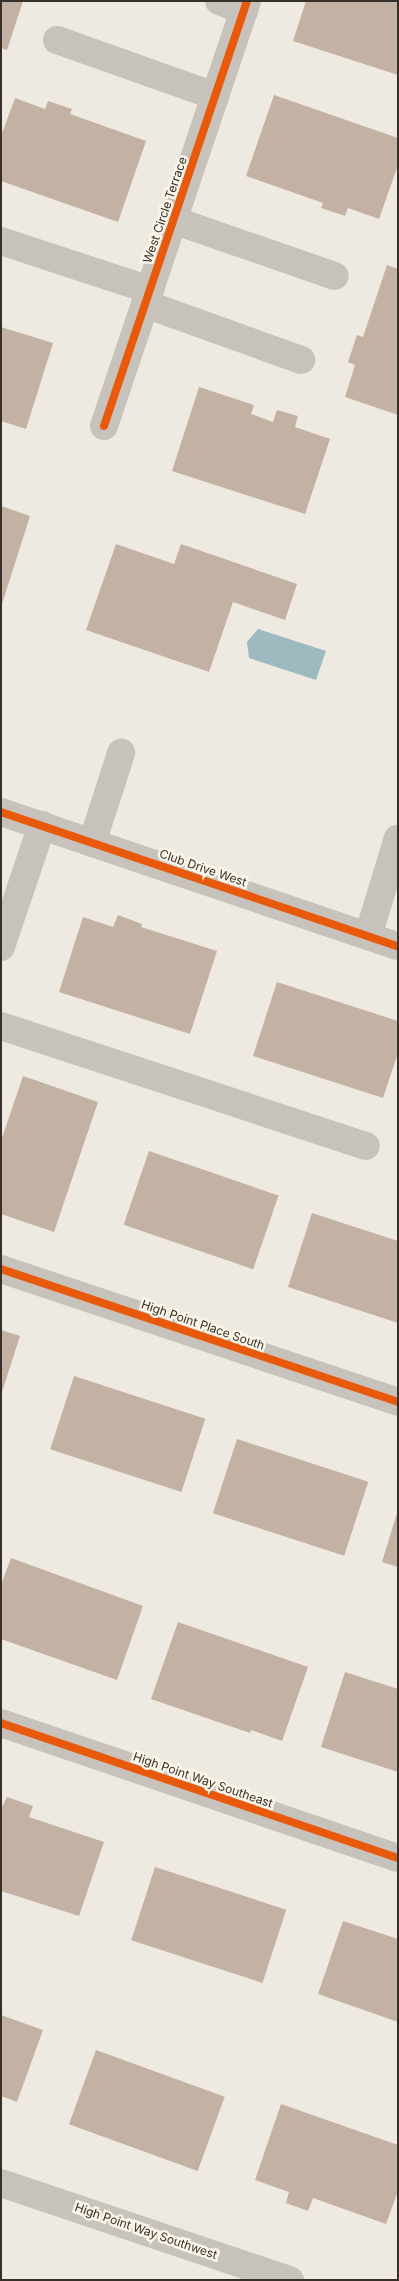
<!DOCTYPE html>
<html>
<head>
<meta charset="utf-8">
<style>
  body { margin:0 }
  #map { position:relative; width:399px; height:2281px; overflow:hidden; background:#eeeae2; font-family:Inter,sans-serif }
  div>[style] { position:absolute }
  .water>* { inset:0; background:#9dbac0 }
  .building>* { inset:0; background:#c3b1a3; transform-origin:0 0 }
  .minor>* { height:28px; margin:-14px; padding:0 14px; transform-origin:14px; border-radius:14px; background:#c7c2bb }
  .cycleway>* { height:8px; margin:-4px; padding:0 4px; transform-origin:4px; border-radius:4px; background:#e8590c }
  span { translate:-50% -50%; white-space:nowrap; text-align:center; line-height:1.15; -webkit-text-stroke:5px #fbf5e9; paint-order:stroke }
  .street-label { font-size:12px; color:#383028 }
  .frame { position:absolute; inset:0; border:2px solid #383028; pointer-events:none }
</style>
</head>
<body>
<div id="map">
  <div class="water">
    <div style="clip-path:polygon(258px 629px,326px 651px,316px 680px,249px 658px,247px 642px)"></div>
  </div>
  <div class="building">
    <div style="clip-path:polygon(1px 1px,23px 1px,7px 50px,1px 48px)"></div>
    <div style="clip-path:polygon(306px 1px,398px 1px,398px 75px,293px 41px)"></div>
    <div style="clip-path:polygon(274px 95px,398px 138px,398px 165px,379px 219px,348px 208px,345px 216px,321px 208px,323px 203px,246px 176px)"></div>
    <div style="clip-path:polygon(15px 98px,45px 109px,48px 101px,72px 109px,70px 114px,146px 141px,118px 222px,1px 181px,1px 136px)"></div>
    <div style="clip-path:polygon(387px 265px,398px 269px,398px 415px,345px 397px,355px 365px,348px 362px,357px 335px,363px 337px)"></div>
    <div style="clip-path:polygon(1px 327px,53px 343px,26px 429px,1px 421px)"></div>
    <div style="clip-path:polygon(199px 387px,254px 405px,251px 414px,273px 422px,277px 410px,298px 416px,295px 427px,330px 439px,305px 514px,172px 471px)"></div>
    <div style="clip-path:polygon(1px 506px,30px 516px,2px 604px,1px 604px)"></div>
    <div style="clip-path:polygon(116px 544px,174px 564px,181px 544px,297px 584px,285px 620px,233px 602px,209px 672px,86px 630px)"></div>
    <div style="clip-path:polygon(118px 915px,142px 924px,141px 927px,217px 951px,190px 1034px,59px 992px,83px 917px,113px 927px)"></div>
    <div style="clip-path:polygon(277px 982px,398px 1021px,398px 1053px,383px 1098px,253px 1056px)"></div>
    <div style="clip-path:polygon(23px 1076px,98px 1102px,54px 1232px,1px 1214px,1px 1141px)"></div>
    <div style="left:149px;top:1151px;width:137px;height:78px;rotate:19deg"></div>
    <div style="clip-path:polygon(312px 1213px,398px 1241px,398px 1323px,288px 1287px)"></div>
    <div style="clip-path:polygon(1px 1330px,20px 1336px,2px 1392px,1px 1392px)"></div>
    <div style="left:74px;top:1376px;width:138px;height:77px;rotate:18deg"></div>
    <div style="left:237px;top:1439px;width:138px;height:78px;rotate:18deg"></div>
    <div style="clip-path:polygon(397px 1513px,398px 1513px,398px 1567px,382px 1562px)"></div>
    <div style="clip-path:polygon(11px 1558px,143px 1606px,117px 1680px,1px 1639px,1px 1585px)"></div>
    <div style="clip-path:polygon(178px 1622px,308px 1667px,282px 1741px,251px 1730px,250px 1733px,151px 1699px)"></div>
    <div style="clip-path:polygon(345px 1672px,398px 1689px,398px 1772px,321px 1747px)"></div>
    <div style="clip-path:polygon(7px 1797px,33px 1806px,29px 1817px,104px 1842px,79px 1916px,1px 1891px,1px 1809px)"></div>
    <div style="left:155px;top:1867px;width:138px;height:77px;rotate:18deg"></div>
    <div style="clip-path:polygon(343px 1921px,398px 1939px,398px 2022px,318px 1994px)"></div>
    <div style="clip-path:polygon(1px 2015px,43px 2030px,17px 2102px,1px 2096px)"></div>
    <div style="left:96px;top:2050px;width:137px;height:79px;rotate:20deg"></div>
    <div style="clip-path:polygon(281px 2104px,398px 2145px,398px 2191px,386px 2224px,313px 2198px,308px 2211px,286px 2203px,289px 2192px,255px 2180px)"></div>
  </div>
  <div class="minor">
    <div style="left:219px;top:1px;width:27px;rotate:20deg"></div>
    <div style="left:57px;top:40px;width:168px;rotate:19.5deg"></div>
    <div style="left:173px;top:220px;width:171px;rotate:19.1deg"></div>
    <div style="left:1px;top:241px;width:157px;rotate:18.2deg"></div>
    <div style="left:145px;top:304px;width:166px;rotate:19.7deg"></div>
    <div style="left:104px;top:426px;width:448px;rotate:-71.4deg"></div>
    <div style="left:1px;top:812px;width:419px;rotate:18.7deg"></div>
    <div style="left:92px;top:843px;width:95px;rotate:-72.1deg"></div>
    <div style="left:368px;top:936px;width:102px;rotate:-73deg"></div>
    <div style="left:1px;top:947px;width:129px;rotate:-71.4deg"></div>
    <div style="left:1px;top:1026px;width:384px;rotate:18.2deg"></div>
    <div style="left:1px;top:1269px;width:419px;rotate:18.5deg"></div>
    <div style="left:1px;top:1723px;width:419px;rotate:18.8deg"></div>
    <div style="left:1px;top:2183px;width:305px;rotate:18.6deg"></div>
  </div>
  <div class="cycleway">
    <div style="left:104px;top:426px;width:448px;rotate:-71.4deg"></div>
    <div style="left:1px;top:812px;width:419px;rotate:18.7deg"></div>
    <div style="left:1px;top:1269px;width:419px;rotate:18.5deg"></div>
    <div style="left:1px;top:1723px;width:419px;rotate:18.8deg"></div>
  </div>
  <div class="street-label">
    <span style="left:165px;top:210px;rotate:-71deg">West Circle Terrace</span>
    <span style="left:203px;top:868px;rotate:19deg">Club Drive West</span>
    <span style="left:203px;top:1325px;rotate:19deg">High Point Place South</span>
    <span style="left:203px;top:1780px;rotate:19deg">High Point Way Southeast</span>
    <span style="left:146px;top:2231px;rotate:19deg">High Point Way Southwest</span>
  </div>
  <div class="frame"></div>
</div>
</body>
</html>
